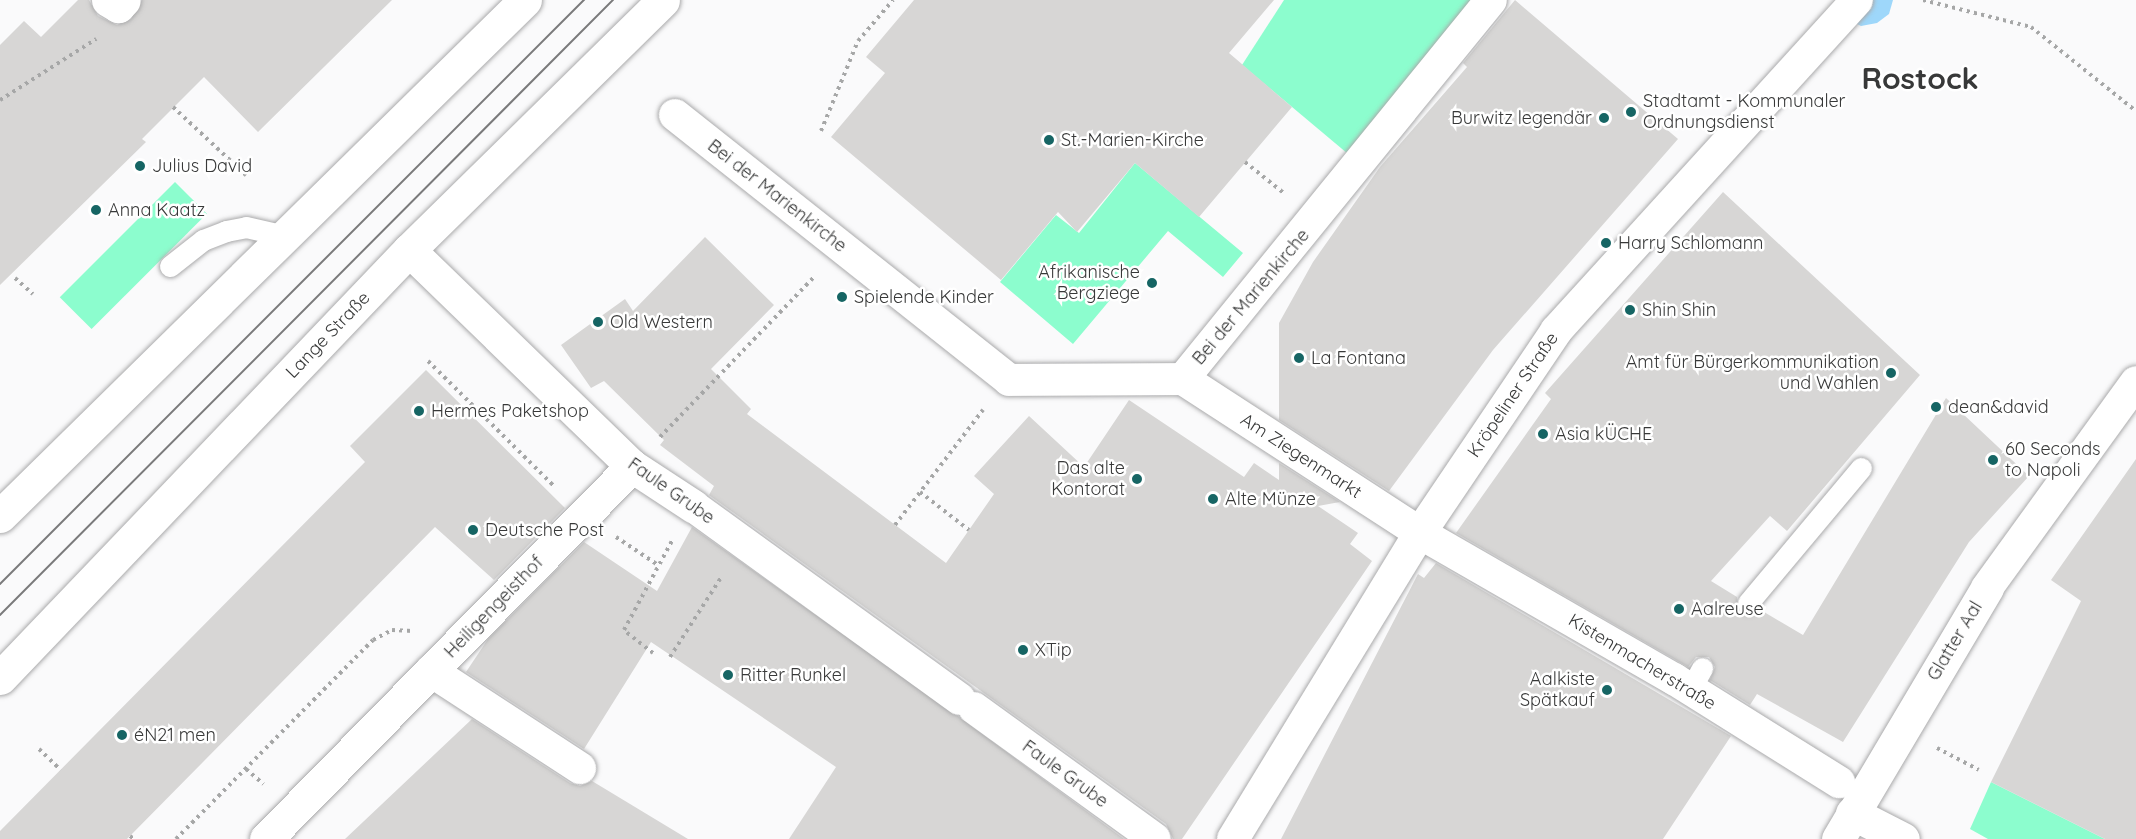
<!DOCTYPE html>
<html>
<head>
<meta charset="utf-8">
<style>
  body { margin:0 }
  #map { position:relative; width:2136px; height:839px; overflow:hidden; background:#fafafb; font-family:Quicksand,sans-serif }
  div>[style] { position:absolute }
  .green>* { inset:0; background:#8cfdce; transform-origin:0 0 }
  .water>* { inset:0; background:#9ed7fa }
  .building>* { inset:0; background:#d7d6d5 }
  .path>* { height:4px; margin-top:-2px; transform-origin:0; background:repeating-linear-gradient(90deg,#a6a7a7 0 3px,transparent 0 7.5px) }
  .roads { filter:drop-shadow(0 0 2px #aaaaab) drop-shadow(0 0 2px #aaaaab) }
  .service>* { height:21px; margin:-10.5px; padding:0 10.5px; transform-origin:10.5px; border-radius:10.5px; background:#fff }
  .pedestrian>* { height:32px; margin:-16px; padding:0 16px; transform-origin:16px; border-radius:16px; background:#fff }
  .minor>* { height:33px; margin:-16.5px; padding:0 16.5px; transform-origin:16.5px; border-radius:16.5px; background:#fff }
  .tram>* { height:1.5px; margin:-0.75px; padding:0 0.75px; transform-origin:0.75px; border-radius:0.75px; background:#7a7a7b }
  .dots>* { width:16px; height:16px; translate:-50% -50%; box-sizing:border-box; border:3px solid #fff; border-radius:50% }
  span { translate:-50% -50%; white-space:nowrap; text-align:center; line-height:1.15; -webkit-text-stroke:5px #fff; paint-order:stroke }
  .poi-label { font-size:18px; color:#383939 }
  .left { translate:0 -50%; text-align:left }
  .right { translate:-100% -50%; text-align:right }
  .street-label { font-size:18px; color:#383939 }
  .town-label { font-size:30px; color:#383939; font-weight:700 }
</style>
</head>
<body>
<div id="map">
  <div class="green">
    <div style="clip-path:polygon(1284px 0,1491px 0,1360px 164px,1242px 65px)"></div>
    <div style="clip-path:polygon(1135px 163px,1243px 253px,1223px 277px,1168px 231px,1073px 344px,1000px 282px,1056px 215px,1079px 233px)"></div>
    <div style="left:175px;top:182px;width:45px;height:163px;rotate:45deg"></div>
    <div style="clip-path:polygon(1991px 782px,2105px 839px,1988px 839px,1970px 829px)"></div>
  </div>
  <div class="water">
    <div style="clip-path:polygon(1839px 0,1893px 0,1889px 14px,1877px 23px,1861px 26px,1847px 19px)"></div>
  </div>
  <div class="building">
    <div style="clip-path:polygon(78px 0,89px 0,98px 16px,117px 25px,131px 19px,142px 0,392px 0,258px 132px,204px 77px,142px 139px,146px 142px,0 285px,0 45px,24px 21px,41px 37px)"></div>
    <div style="clip-path:polygon(914px 0,1274px 0,1229px 53px,1292px 107px,1199px 217px,1135px 163px,1077px 232px,1058px 212px,1001px 280px,831px 137px,885px 73px,866px 57px)"></div>
    <div style="clip-path:polygon(1515px 0,1678px 139px,1493px 350px,1389px 491px,1279px 420px,1279px 323px,1313px 262px,1380px 167px,1467px 67px,1463px 63px)"></div>
    <div style="clip-path:polygon(1723px 192px,1920px 375px,1787px 531px,1770px 516px,1711px 581px,1737px 597px,1739px 612px,1752px 615px,1759px 609px,1803px 635px,1946px 398px,2029px 476px,1969px 542px,1843px 742px,1757px 694px,1750px 705px,1710px 680px,1715px 667px,1709px 657px,1696px 657px,1688px 667px,1456px 533px,1551px 399px,1545px 393px)"></div>
    <div style="clip-path:polygon(705px 237px,774px 305px,711px 369px,751px 409px,747px 414px,946px 563px,994px 494px,974px 476px,1029px 416px,1084px 467px,1129px 400px,1244px 477px,1254px 463px,1279px 480px,1279px 463px,1340px 502px,1318px 506px,1358px 533px,1350px 544px,1372px 561px,1182px 839px,1173px 839px,1166px 824px,709px 495px,714px 486px,660px 445px,664px 440px,604px 381px,591px 388px,561px 345px,625px 299px,633px 311px)"></div>
    <div style="clip-path:polygon(426px 370px,565px 508px,494px 580px,435px 527px,127px 839px,0 839px,0 831px,365px 462px,350px 446px)"></div>
    <div style="clip-path:polygon(2136px 459px,2136px 839px,2105px 839px,1991px 782px,2081px 601px,2051px 580px)"></div>
    <div style="clip-path:polygon(692px 527px,959px 717px,1124px 839px,789px 839px,836px 767px,651px 642px,584px 749px,466px 672px,488px 639px,584px 542px,657px 591px)"></div>
    <div style="clip-path:polygon(1436px 563px,1731px 736px,1663px 839px,1281px 839px,1418px 574px,1424px 578px)"></div>
    <div style="clip-path:polygon(472px 719px,570px 783px,580px 786px,592px 781px,688px 839px,345px 839px)"></div>
  </div>
  <div class="path">
    <div style="left:1923px;top:0;width:111px;rotate:14deg"></div>
    <div style="left:2031px;top:27px;width:134px;rotate:38.7deg"></div>
    <div style="left:0;top:100px;width:114px;rotate:-32.4deg"></div>
    <div style="left:173px;top:107px;width:100px;rotate:43deg"></div>
    <div style="left:821px;top:131px;width:97px;rotate:-67.7deg"></div>
    <div style="left:858px;top:41px;width:54px;rotate:-49.5deg"></div>
    <div style="left:1245px;top:162px;width:51px;rotate:38.7deg"></div>
    <div style="left:15px;top:278px;width:24px;rotate:42deg"></div>
    <div style="left:428px;top:361px;width:179px;rotate:44.8deg"></div>
    <div style="left:660px;top:437px;width:223px;rotate:-46.1deg"></div>
    <div style="left:920px;top:492px;width:62px;rotate:37.8deg"></div>
    <div style="left:895px;top:525px;width:145px;rotate:-52.6deg"></div>
    <div style="left:616px;top:537px;width:50px;rotate:33.7deg"></div>
    <div style="left:653px;top:653px;width:37px;rotate:-142deg"></div>
    <div style="left:624px;top:630px;width:103px;rotate:-61.7deg"></div>
    <div style="left:670px;top:657px;width:96px;rotate:-57.3deg"></div>
    <div style="left:1937px;top:748px;width:47px;rotate:27.6deg"></div>
    <div style="left:39px;top:749px;width:30px;rotate:44deg"></div>
    <div style="left:246px;top:769px;width:23px;rotate:41deg"></div>
    <div style="left:130px;top:836px;width:5px;rotate:37deg"></div>
    <div style="left:176px;top:839px;width:280px;rotate:-45.3deg"></div>
    <div style="left:373px;top:640px;width:21px;rotate:-28deg"></div>
    <div style="left:392px;top:630px;width:21px;rotate:3deg"></div>
  </div>
  <div class="roads">
    <div class="service">
      <div style="left:170px;top:266px;width:42px;rotate:-38.2deg"></div>
      <div style="left:203px;top:240px;width:25px;rotate:-21deg"></div>
      <div style="left:226px;top:231px;width:20px;rotate:-11deg"></div>
      <div style="left:246px;top:227px;width:37px;rotate:13deg"></div>
      <div style="left:1748px;top:603px;width:176px;rotate:-50.1deg"></div>
      <div style="left:1690px;top:690px;width:25px;rotate:-61deg"></div>
    </div>
    <div class="pedestrian">
      <div style="left:675px;top:115px;width:426px;rotate:38.4deg"></div>
      <div style="left:1009px;top:380px;width:174px;rotate:-0.3deg"></div>
      <div style="left:1183px;top:379px;width:283px;rotate:33deg"></div>
      <div style="left:1420px;top:533px;width:293px;rotate:29.9deg"></div>
      <div style="left:1674px;top:679px;width:195px;rotate:32deg"></div>
      <div style="left:1183px;top:379px;width:488px;rotate:-50.9deg"></div>
      <div style="left:693px;top:506px;width:329px;rotate:35.9deg"></div>
      <div style="left:1987px;top:588px;width:254px;rotate:-54.1deg"></div>
      <div style="left:431px;top:671px;width:178px;rotate:33.1deg"></div>
      <div style="left:974px;top:708px;width:223px;rotate:35.9deg"></div>
      <div style="left:1233px;top:839px;width:359px;rotate:-58.6deg"></div>
      <div style="left:1420px;top:533px;width:244px;rotate:-56deg"></div>
      <div style="left:1556px;top:331px;width:447px;rotate:-47.7deg"></div>
    </div>
    <div class="minor">
      <div style="left:108px;top:0;width:12px;rotate:31deg"></div>
      <div style="left:118px;top:6px;width:8px;rotate:-45deg"></div>
      <div style="left:409px;top:250px;width:310px;rotate:44.1deg"></div>
      <div style="left:632px;top:466px;width:73px;rotate:33.3deg"></div>
      <div style="left:0;top:516px;width:736px;rotate:-44.5deg"></div>
      <div style="left:0;top:678px;width:592px;rotate:-46.3deg"></div>
      <div style="left:409px;top:250px;width:356px;rotate:-44.5deg"></div>
      <div style="left:1852px;top:813px;width:57px;rotate:27deg"></div>
      <div style="left:266px;top:839px;width:523px;rotate:-45.54deg"></div>
      <div style="left:1838px;top:839px;width:292px;rotate:-59.3deg"></div>
    </div>
  </div>
  <div class="tram">
    <div style="left:0;top:584px;width:826px;rotate:-45deg"></div>
    <div style="left:0;top:615px;width:868px;rotate:-45.09deg"></div>
  </div>
  <div class="dots">
    <div style="left:1631px;top:112px;background:#166564"></div>
    <div style="left:1604px;top:118px;background:#166564"></div>
    <div style="left:1049px;top:140px;background:#166564"></div>
    <div style="left:140px;top:166px;background:#166564"></div>
    <div style="left:96px;top:210px;background:#166564"></div>
    <div style="left:1606px;top:243px;background:#166564"></div>
    <div style="left:1152px;top:283px;background:#166564"></div>
    <div style="left:842px;top:297px;background:#166564"></div>
    <div style="left:1630px;top:310px;background:#166564"></div>
    <div style="left:598px;top:322px;background:#166564"></div>
    <div style="left:1299px;top:358px;background:#166564"></div>
    <div style="left:1891px;top:373px;background:#166564"></div>
    <div style="left:1936px;top:407px;background:#166564"></div>
    <div style="left:419px;top:411px;background:#166564"></div>
    <div style="left:1543px;top:434px;background:#166564"></div>
    <div style="left:1993px;top:460px;background:#166564"></div>
    <div style="left:1137px;top:479px;background:#166564"></div>
    <div style="left:1213px;top:499px;background:#166564"></div>
    <div style="left:473px;top:530px;background:#166564"></div>
    <div style="left:1679px;top:609px;background:#166564"></div>
    <div style="left:1023px;top:650px;background:#166564"></div>
    <div style="left:728px;top:675px;background:#166564"></div>
    <div style="left:1607px;top:690px;background:#166564"></div>
    <div style="left:122px;top:735px;background:#166564"></div>
  </div>
  <div class="poi-label">
    <span class="left" style="left:1643px;top:112px">Stadtamt - Kommunaler<br>Ordnungsdienst</span>
    <span class="right" style="left:1592px;top:118px">Burwitz legendär</span>
    <span class="left" style="left:1061px;top:140px">St.-Marien-Kirche</span>
    <span class="left" style="left:152px;top:166px">Julius David</span>
    <span class="left" style="left:108px;top:210px">Anna Kaatz</span>
    <span class="left" style="left:1618px;top:243px">Harry Schlomann</span>
    <span class="right" style="left:1140px;top:283px">Afrikanische<br>Bergziege</span>
    <span class="left" style="left:854px;top:297px">Spielende Kinder</span>
    <span class="left" style="left:1642px;top:310px">Shin Shin</span>
    <span class="left" style="left:610px;top:322px">Old Western</span>
    <span class="left" style="left:1311px;top:358px">La Fontana</span>
    <span class="right" style="left:1879px;top:373px">Amt für Bürgerkommunikation<br>und Wahlen</span>
    <span class="left" style="left:1948px;top:407px">dean&amp;david</span>
    <span class="left" style="left:431px;top:411px">Hermes Paketshop</span>
    <span class="left" style="left:1555px;top:434px">Asia kÜCHE</span>
    <span class="left" style="left:2005px;top:460px">60 Seconds<br>to Napoli</span>
    <span class="right" style="left:1125px;top:479px">Das alte<br>Kontorat</span>
    <span class="left" style="left:1225px;top:499px">Alte Münze</span>
    <span class="left" style="left:485px;top:530px">Deutsche Post</span>
    <span class="left" style="left:1691px;top:609px">Aalreuse</span>
    <span class="left" style="left:1035px;top:650px">XTip</span>
    <span class="left" style="left:740px;top:675px">Ritter Runkel</span>
    <span class="right" style="left:1595px;top:690px">Aalkiste<br>Spätkauf</span>
    <span class="left" style="left:134px;top:735px">éN21 men</span>
  </div>
  <div class="street-label">
    <span style="left:777px;top:196px;rotate:38deg">Bei der Marienkirche</span>
    <span style="left:1251px;top:297px;rotate:-50deg">Bei der Marienkirche</span>
    <span style="left:328px;top:335px;rotate:-46deg">Lange Straße</span>
    <span style="left:1513px;top:395px;rotate:-56deg">Kröpeliner Straße</span>
    <span style="left:1301px;top:456px;rotate:33deg">Am Ziegenmarkt</span>
    <span style="left:671px;top:491px;rotate:35deg">Faule Grube</span>
    <span style="left:494px;top:607px;rotate:-46deg">Heiligengeisthof</span>
    <span style="left:1955px;top:641px;rotate:-59deg">Glatter Aal</span>
    <span style="left:1642px;top:662px;rotate:31deg">Kistenmacherstraße</span>
    <span style="left:1065px;top:774px;rotate:36deg">Faule Grube</span>
  </div>
  <div class="town-label">
    <span style="left:1920px;top:78px">Rostock</span>
  </div>
</div>
</body>
</html>
